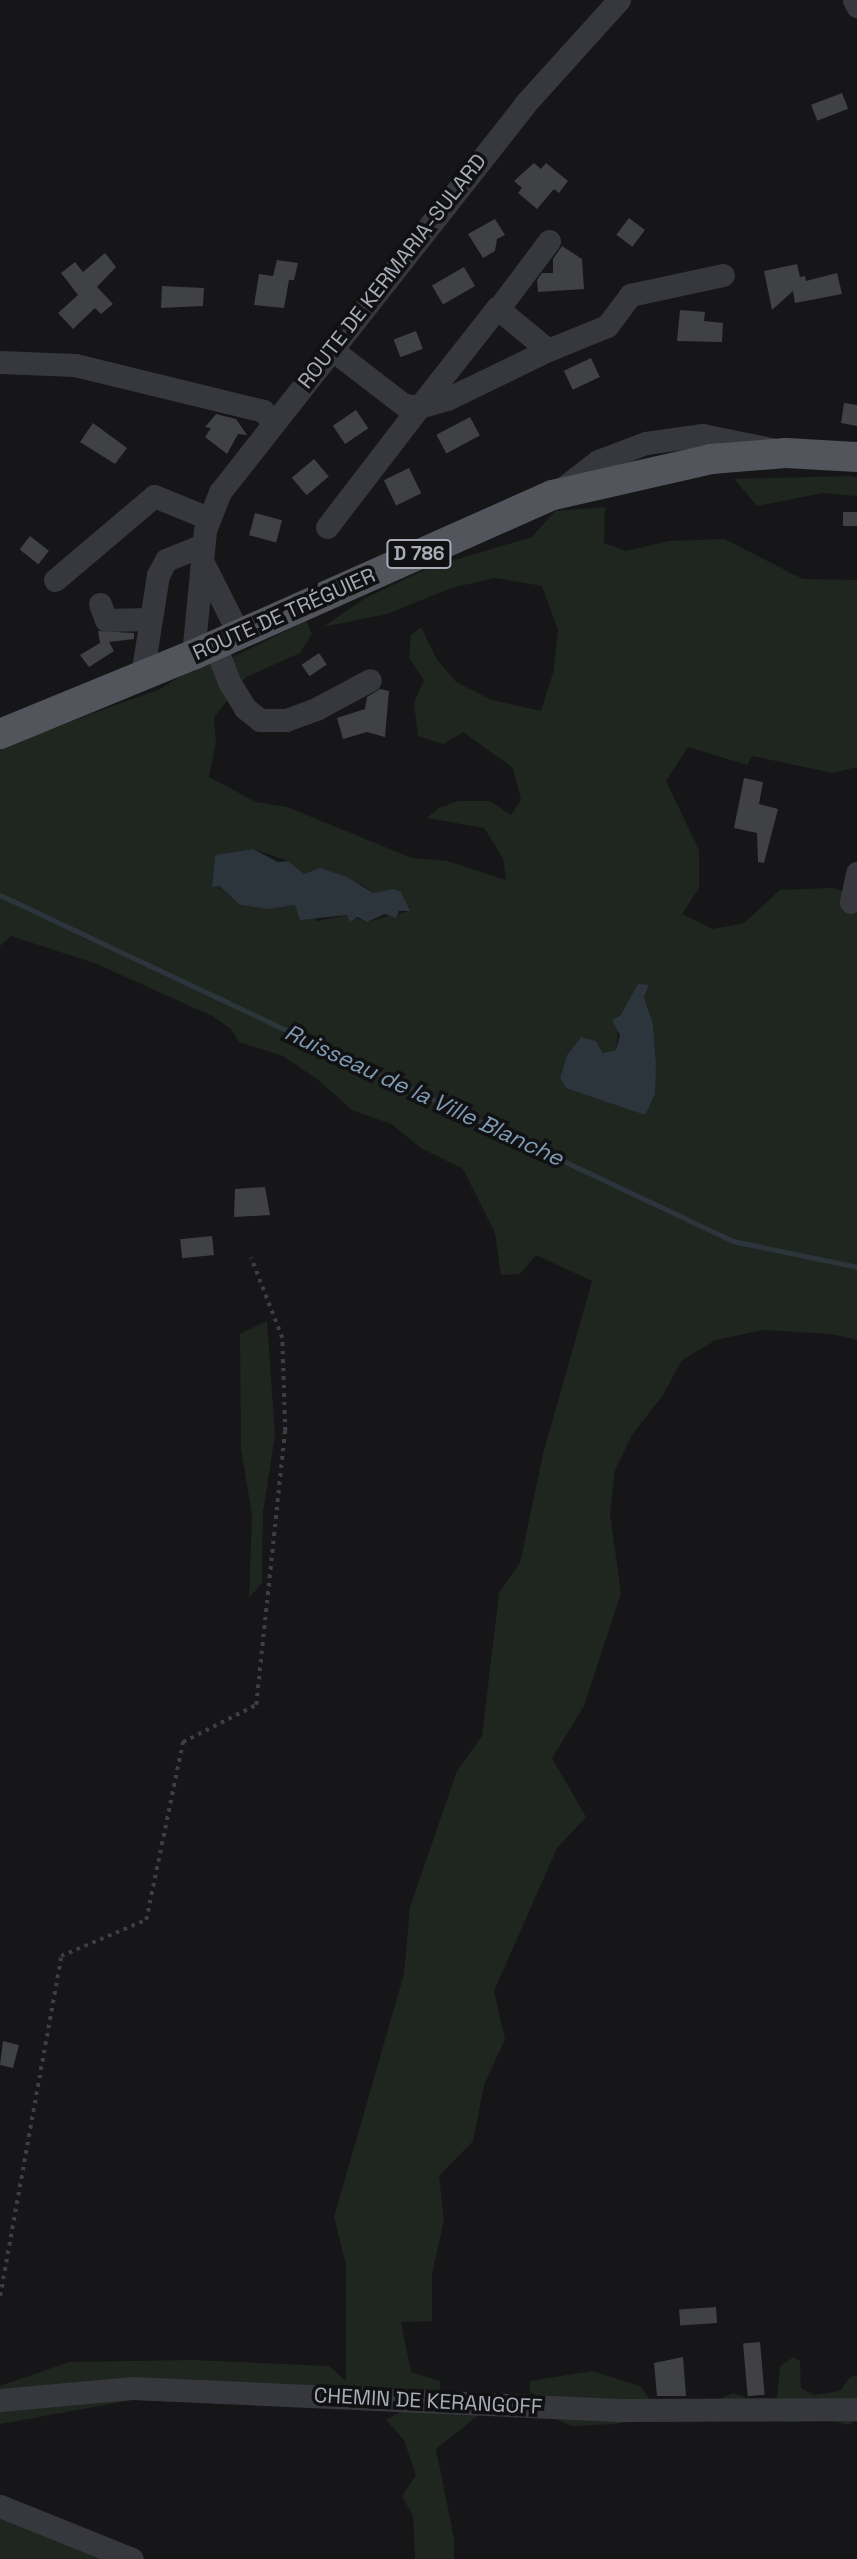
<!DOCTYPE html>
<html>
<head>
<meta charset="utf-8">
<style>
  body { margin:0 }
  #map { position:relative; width:857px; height:2559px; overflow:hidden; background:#161618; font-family:"Space Grotesk",sans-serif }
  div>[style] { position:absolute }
  .green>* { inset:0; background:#1e261f }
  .water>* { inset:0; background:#2c353c }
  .stream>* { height:5px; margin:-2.5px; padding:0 2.5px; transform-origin:2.5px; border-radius:2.5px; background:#2c353c }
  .building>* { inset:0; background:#404145; transform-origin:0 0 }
  .path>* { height:3.5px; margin-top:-1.75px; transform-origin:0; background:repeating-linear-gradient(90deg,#3d3f44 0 3.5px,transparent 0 8.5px) }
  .minor>* { height:23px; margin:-11.5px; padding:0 11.5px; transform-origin:11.5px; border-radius:11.5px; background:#37383d }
  .major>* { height:30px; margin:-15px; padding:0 15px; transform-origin:15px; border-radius:15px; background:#53555c }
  span { translate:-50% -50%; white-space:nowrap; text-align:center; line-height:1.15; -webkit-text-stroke:7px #111113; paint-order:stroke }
  .shield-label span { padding:2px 5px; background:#111113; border:2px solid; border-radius:5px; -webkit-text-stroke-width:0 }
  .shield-label { font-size:19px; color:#a8adb8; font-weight:700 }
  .street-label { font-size:21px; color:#a8adb8 }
  .water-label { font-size:23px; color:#7f9bb3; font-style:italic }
</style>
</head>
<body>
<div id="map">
  <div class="green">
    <div style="clip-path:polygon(851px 476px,857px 478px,857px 496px,823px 493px,757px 506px,734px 479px)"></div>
    <div style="clip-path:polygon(evenodd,605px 507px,604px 543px,626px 551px,669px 541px,724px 539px,803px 579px,857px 580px,857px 767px,833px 773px,752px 756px,747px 765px,688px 747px,666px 781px,699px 850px,699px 888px,682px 914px,713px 929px,744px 923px,780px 890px,832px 888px,857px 895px,857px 1340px,831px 1334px,763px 1330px,716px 1340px,682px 1360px,663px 1395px,632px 1435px,615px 1470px,610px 1514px,621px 1593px,584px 1706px,552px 1758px,586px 1817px,557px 1848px,494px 1991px,505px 2039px,484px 2085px,473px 2141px,439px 2176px,444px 2220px,432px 2274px,432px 2321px,401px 2322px,411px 2372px,440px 2381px,440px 2393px,480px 2414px,436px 2449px,454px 2538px,454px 2559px,415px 2559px,413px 2516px,402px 2496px,416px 2475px,404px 2440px,386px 2420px,402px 2411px,133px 2400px,0 2424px,0 2386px,69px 2362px,192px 2360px,329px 2366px,346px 2381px,346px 2265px,334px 2217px,404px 1974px,410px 1907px,457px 1771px,482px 1736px,499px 1593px,520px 1563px,543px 1454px,592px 1281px,536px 1255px,520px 1274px,501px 1275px,495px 1233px,463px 1169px,421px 1148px,391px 1124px,352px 1110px,317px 1079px,283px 1056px,239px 1042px,231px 1029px,212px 1016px,97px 964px,11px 936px,0 946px,0 747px,160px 689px,192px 669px,233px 657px,306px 621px,312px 634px,300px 653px,246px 677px,214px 717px,216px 742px,209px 777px,256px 802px,287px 807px,412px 858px,447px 861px,506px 880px,503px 858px,484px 828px,427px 818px,439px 808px,458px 801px,490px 801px,511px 815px,521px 800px,513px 768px,463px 732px,443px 744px,418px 736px,414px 703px,424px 680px,409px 658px,411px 635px,421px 627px,436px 658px,456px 682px,492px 700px,541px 711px,553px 673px,558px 630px,542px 586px,495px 578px,451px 588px,387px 614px,323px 627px,364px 599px,428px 568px,532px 537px,555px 511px,605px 507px,253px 849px,288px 861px,304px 874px,361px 884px,373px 893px,394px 889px,401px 892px,409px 911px,367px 922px,347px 915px,317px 921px,295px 905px,269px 909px,240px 905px,218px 886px,212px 887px,215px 855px,253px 849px,605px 507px,638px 985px,649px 986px,644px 997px,653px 1024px,656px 1064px,645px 1115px,566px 1087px,560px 1078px,567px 1055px,581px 1037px,596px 1041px,603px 1053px,616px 1050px,620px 1016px,638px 985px)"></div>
    <div style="clip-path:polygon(267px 1321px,275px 1435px,263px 1512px,262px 1583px,249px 1598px,252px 1515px,241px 1449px,240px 1334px)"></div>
    <div style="clip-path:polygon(794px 2357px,800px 2361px,801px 2388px,814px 2395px,840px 2391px,850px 2377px,857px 2375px,857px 2419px,848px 2425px,817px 2416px,797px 2422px,735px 2418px,717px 2422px,709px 2415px,667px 2421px,648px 2415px,617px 2424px,572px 2426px,540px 2413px,543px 2399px,530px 2392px,530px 2381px,592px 2371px,640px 2386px,652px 2402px,714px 2401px,733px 2393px,747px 2398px,777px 2398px,780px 2366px)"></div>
    <div style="clip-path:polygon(0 2512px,118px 2559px,0 2559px)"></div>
  </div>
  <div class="water">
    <div style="clip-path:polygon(253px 849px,278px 862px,288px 861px,304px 874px,320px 868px,347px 877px,373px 893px,394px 889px,401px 892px,410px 911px,399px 911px,396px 918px,385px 914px,367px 922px,357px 917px,350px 922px,347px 915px,300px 920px,295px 905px,269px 909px,240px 905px,219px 886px,212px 887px,215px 855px)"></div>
    <div style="clip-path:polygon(638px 984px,649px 985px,644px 997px,653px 1024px,656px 1064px,655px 1094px,645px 1115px,566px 1088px,560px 1078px,567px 1055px,581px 1037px,596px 1041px,603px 1053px,616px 1050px,620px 1035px,612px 1020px,620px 1016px)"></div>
  </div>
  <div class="stream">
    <div style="left:0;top:895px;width:811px;rotate:25.27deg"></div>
    <div style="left:733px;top:1241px;width:127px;rotate:11.8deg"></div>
  </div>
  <div class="building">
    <div style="left:842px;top:93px;width:17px;height:33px;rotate:69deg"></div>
    <div style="clip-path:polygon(534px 163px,541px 169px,546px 163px,568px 181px,559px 193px,554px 189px,537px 209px,518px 193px,522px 188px,514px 181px)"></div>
    <div style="left:629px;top:218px;width:20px;height:21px;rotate:37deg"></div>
    <div style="clip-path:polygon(495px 219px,505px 235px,497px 239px,495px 251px,483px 258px,468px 234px)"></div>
    <div style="clip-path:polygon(562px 246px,582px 259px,584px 289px,538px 292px,537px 280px,542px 273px,553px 273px,553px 259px)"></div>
    <div style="clip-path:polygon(105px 253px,116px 267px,97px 287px,113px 304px,101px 314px,95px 308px,73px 329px,58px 313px,78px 295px,61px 273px,75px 262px,83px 272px)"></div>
    <div style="clip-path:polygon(277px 260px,298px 263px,294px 280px,289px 280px,284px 308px,254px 305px,259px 274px,273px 276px)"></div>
    <div style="clip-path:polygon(797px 264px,800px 277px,805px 276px,806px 281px,837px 273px,842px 294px,795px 303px,793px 291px,772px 310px,764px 271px)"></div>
    <div style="left:464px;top:267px;width:22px;height:37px;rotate:60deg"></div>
    <div style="clip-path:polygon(162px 286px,204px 288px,203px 306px,161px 308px)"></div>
    <div style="clip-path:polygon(680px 310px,705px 312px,704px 321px,723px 323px,722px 342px,677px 341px)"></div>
    <div style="left:416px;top:331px;width:19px;height:24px;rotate:69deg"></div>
    <div style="left:591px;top:358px;width:21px;height:30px;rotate:65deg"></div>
    <div style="clip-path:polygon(844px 403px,857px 405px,857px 426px,841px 423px)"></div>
    <div style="left:356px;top:410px;width:22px;height:28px;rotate:56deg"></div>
    <div style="clip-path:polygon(216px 414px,236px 419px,247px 435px,238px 434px,227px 454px,205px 437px,211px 428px,205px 427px)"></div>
    <div style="left:470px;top:417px;width:21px;height:38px;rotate:62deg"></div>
    <div style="clip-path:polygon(93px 423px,127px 448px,115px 464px,80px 442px)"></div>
    <div style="left:314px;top:459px;width:23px;height:29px;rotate:50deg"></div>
    <div style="left:409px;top:468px;width:28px;height:28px;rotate:64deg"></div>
    <div style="left:843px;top:512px;width:14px;height:14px"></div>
    <div style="left:255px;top:513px;width:28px;height:23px;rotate:15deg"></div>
    <div style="left:30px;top:536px;width:24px;height:17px;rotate:38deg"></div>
    <div style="clip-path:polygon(98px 631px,134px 633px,134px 639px,109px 642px,114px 651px,89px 667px,80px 655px,100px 643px)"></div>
    <div style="left:319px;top:653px;width:14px;height:21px;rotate:56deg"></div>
    <div style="clip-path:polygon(380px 689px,389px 691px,385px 737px,367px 732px,343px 739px,337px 718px,365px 709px,367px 697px)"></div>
    <div style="clip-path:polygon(744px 778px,763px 782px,759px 804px,778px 809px,764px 863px,758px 862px,757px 833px,734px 828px)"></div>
    <div style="clip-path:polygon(265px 1187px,270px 1215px,234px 1217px,235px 1189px)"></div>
    <div style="left:212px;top:1236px;width:19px;height:32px;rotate:84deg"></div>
    <div style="clip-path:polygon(3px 2041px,19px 2045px,13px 2068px,0 2065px)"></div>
    <div style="left:716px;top:2307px;width:16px;height:37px;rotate:86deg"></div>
    <div style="left:760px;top:2342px;width:53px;height:17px;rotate:85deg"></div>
    <div style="clip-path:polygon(683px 2357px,686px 2396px,657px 2396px,654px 2363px)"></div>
  </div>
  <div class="path">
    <div style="left:0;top:2296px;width:345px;rotate:-79.8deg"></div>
    <div style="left:61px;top:1956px;width:92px;rotate:-23deg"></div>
    <div style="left:146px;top:1920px;width:182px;rotate:-78.3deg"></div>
    <div style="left:183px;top:1742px;width:82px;rotate:-26.9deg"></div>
    <div style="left:256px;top:1705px;width:276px;rotate:-84deg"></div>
    <div style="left:285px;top:1431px;width:93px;rotate:-91.8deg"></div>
    <div style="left:282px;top:1338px;width:86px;rotate:-111.2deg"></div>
  </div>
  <div class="minor">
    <div style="left:854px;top:0;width:7px;rotate:63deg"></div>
    <div style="left:498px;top:309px;width:85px;rotate:-53.1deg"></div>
    <div style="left:548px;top:350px;width:64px;rotate:-22.1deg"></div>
    <div style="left:607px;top:326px;width:39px;rotate:-53deg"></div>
    <div style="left:630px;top:295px;width:95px;rotate:-12.1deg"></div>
    <div style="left:0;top:362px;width:75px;rotate:2.3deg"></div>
    <div style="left:75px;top:365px;width:194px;rotate:13.7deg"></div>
    <div style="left:263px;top:411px;width:13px;rotate:48deg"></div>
    <div style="left:559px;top:491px;width:49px;rotate:-37.6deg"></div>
    <div style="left:598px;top:461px;width:51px;rotate:-20.6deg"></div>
    <div style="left:646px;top:443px;width:57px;rotate:-8.1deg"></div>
    <div style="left:702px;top:435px;width:70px;rotate:11.5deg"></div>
    <div style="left:327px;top:527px;width:151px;rotate:-52.5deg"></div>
    <div style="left:419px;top:407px;width:126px;rotate:-51.8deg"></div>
    <div style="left:497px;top:308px;width:66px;rotate:39.5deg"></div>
    <div style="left:548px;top:350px;width:112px;rotate:154.1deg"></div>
    <div style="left:447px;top:399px;width:29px;rotate:164deg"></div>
    <div style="left:419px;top:407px;width:15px;rotate:-172deg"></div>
    <div style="left:404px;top:405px;width:92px;rotate:-142.5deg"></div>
    <div style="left:203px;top:563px;width:80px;rotate:63.1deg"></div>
    <div style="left:55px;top:580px;width:130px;rotate:-40.3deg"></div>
    <div style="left:154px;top:496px;width:58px;rotate:22.2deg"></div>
    <div style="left:100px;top:604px;width:17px;rotate:69deg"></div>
    <div style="left:106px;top:620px;width:43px;rotate:-1.3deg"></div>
    <div style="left:215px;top:645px;width:40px;rotate:69deg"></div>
    <div style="left:229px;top:682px;width:31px;rotate:58deg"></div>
    <div style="left:245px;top:708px;width:19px;rotate:39deg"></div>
    <div style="left:260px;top:720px;width:26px"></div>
    <div style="left:286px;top:720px;width:32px;rotate:-20deg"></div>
    <div style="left:316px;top:709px;width:61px;rotate:-28.2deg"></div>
    <div style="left:193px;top:655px;width:126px;rotate:-84.5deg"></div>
    <div style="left:205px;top:530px;width:41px;rotate:-68.5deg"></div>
    <div style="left:220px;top:492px;width:492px;rotate:-51.8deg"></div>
    <div style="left:524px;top:105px;width:142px;rotate:-47.9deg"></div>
    <div style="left:142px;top:675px;width:101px;rotate:-80.9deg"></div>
    <div style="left:158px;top:575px;width:17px;rotate:-62deg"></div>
    <div style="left:166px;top:560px;width:40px;rotate:-22deg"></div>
    <div style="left:851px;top:902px;width:30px;rotate:-78deg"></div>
    <div style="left:0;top:2400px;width:134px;rotate:-5.2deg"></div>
    <div style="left:133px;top:2388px;width:491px;rotate:2.6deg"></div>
    <div style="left:624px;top:2410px;width:233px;rotate:-0.2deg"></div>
    <div style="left:0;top:2506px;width:142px;rotate:21.9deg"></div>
  </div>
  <div class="major">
    <div style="left:0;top:734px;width:209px;rotate:-22.3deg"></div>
    <div style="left:193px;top:655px;width:394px;rotate:-24deg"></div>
    <div style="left:553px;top:495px;width:162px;rotate:-12.8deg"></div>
    <div style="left:711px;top:459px;width:75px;rotate:-4.6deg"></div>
    <div style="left:786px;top:453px;width:71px;rotate:3.2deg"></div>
  </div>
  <div class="shield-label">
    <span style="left:419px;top:554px">D 786</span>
  </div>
  <div class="street-label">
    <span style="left:392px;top:271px;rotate:-52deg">ROUTE DE KERMARIA-SULARD</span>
    <span style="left:284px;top:614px;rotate:-24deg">ROUTE DE TRÉGUIER</span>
    <span style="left:428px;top:2401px;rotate:3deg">CHEMIN DE KERANGOFF</span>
  </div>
  <div class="water-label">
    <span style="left:424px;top:1095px;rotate:25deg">Ruisseau de la Ville Blanche</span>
  </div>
</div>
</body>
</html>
